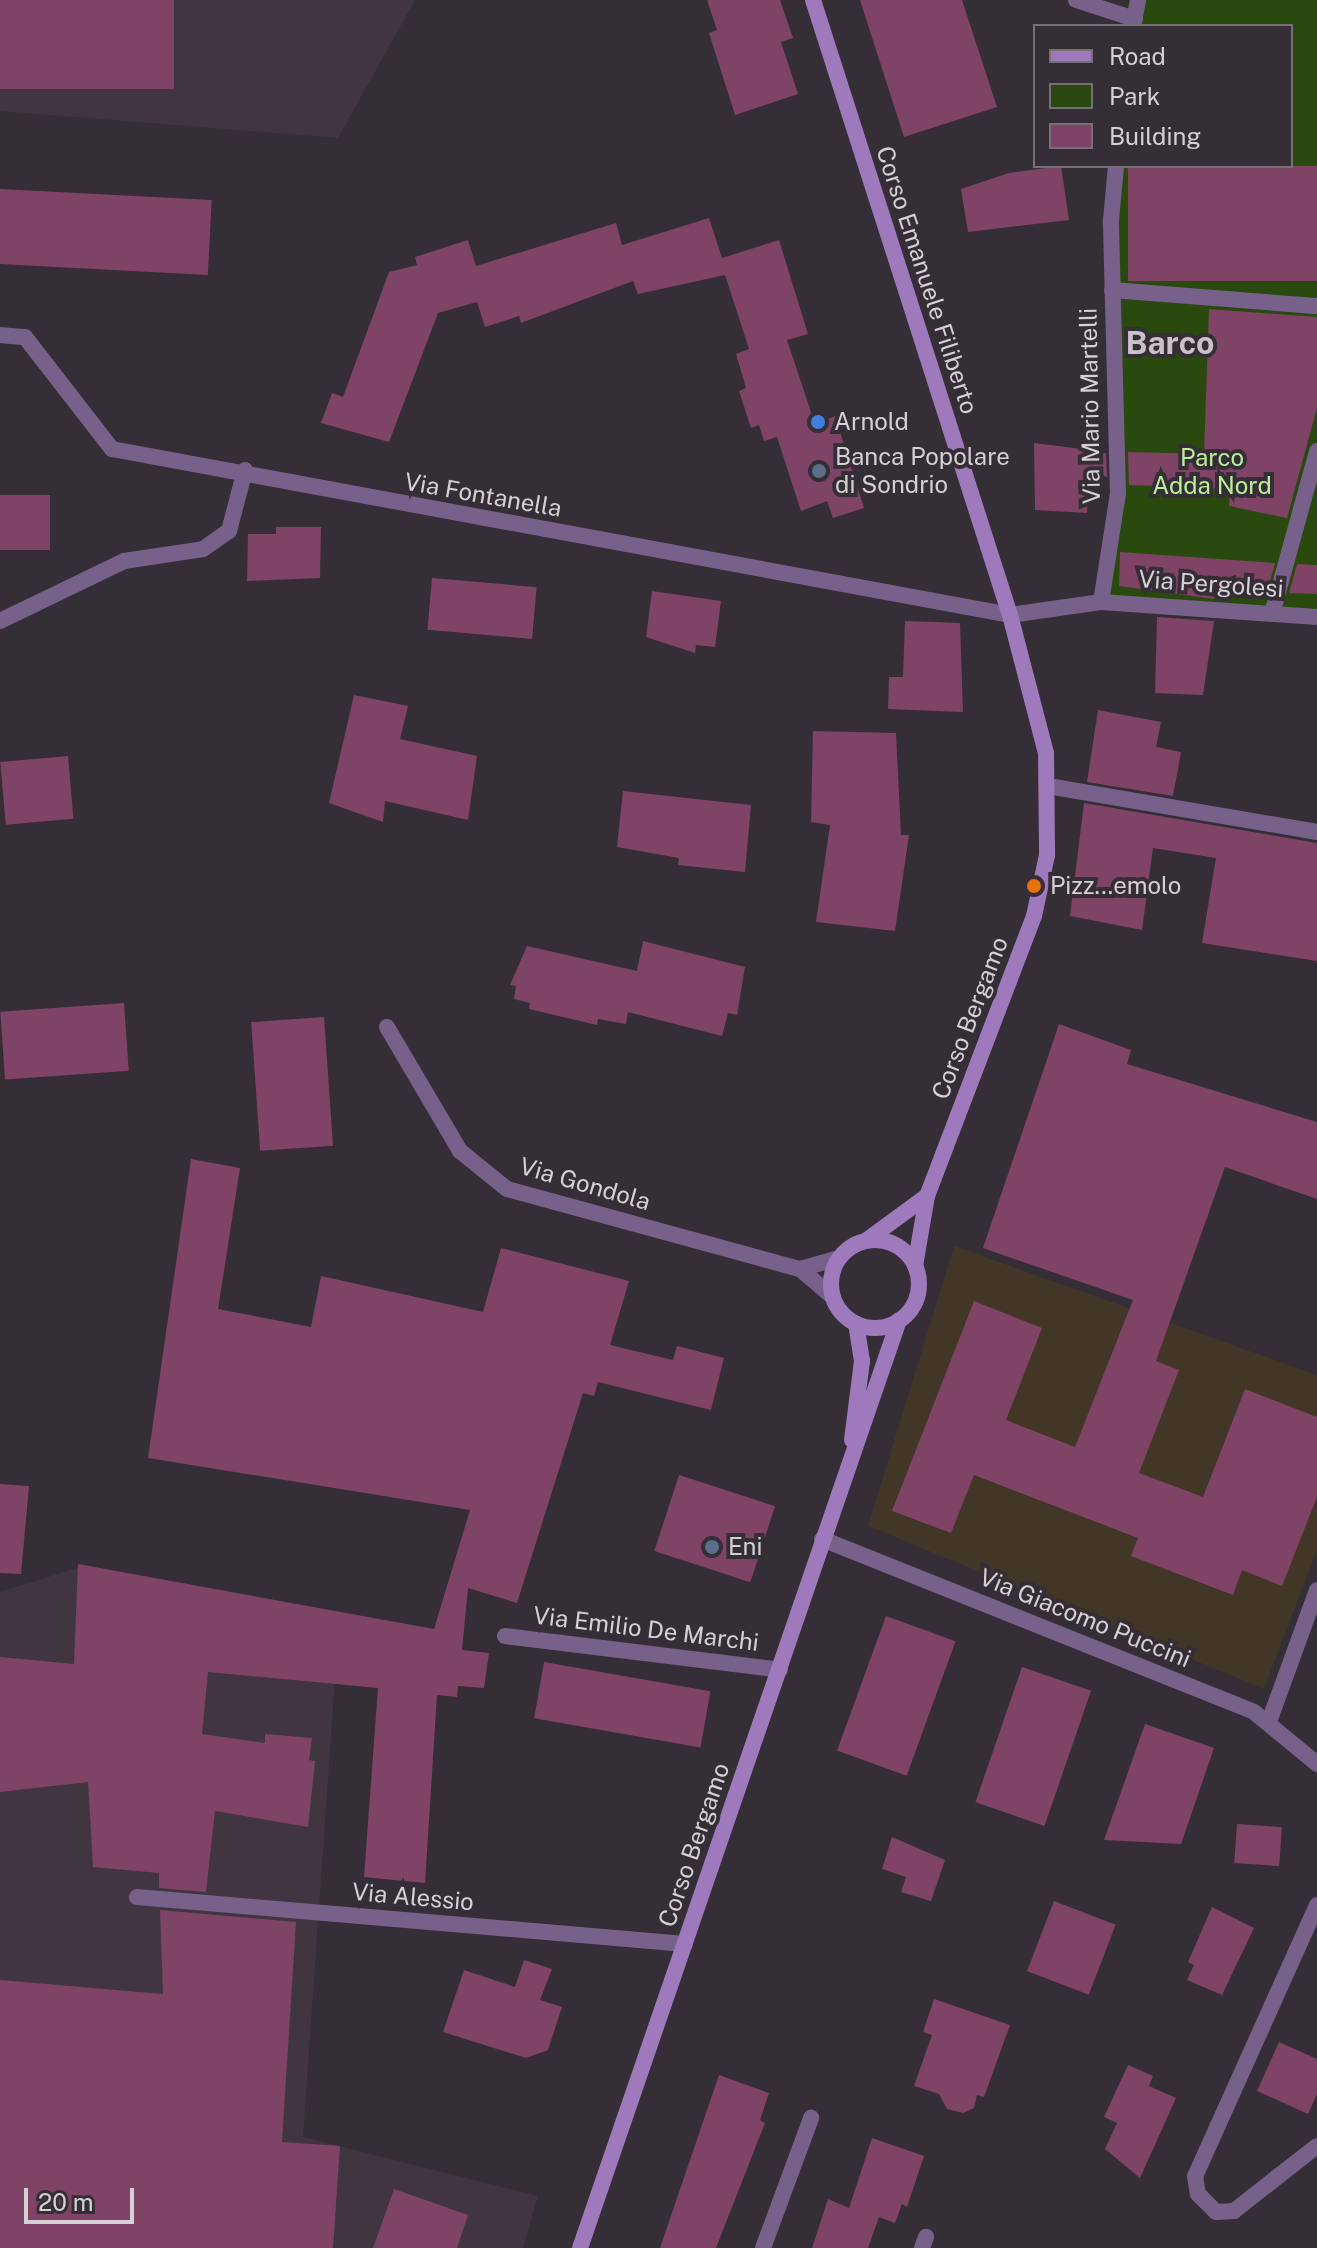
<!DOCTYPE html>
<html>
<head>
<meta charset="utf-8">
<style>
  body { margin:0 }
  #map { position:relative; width:1317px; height:2248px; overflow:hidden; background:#352e36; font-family:"Public Sans",sans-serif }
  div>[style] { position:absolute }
  .built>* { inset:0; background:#413542 }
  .education>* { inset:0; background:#423627 }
  .green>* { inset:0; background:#2a490f }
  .building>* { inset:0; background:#7f4365; transform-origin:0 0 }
  .pedestrian>* { height:16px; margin:-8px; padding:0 8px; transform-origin:8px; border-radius:8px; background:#77618a }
  .minor>* { height:16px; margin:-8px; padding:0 8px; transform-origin:8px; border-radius:8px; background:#77618a }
  .secondary>* { height:16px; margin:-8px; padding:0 8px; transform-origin:8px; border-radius:8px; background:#9e7abd }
  .secondary>.ring { margin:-8px; padding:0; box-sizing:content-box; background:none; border:16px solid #9e7abd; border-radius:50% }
  .dots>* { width:22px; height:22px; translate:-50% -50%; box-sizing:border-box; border:4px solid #352e36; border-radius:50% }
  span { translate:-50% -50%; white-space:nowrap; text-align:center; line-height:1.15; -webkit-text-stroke:8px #352e36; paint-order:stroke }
  .street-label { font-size:24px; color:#d5d0d5 }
  .poi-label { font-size:24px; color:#d5d0d5 }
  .left { translate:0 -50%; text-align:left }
  .park-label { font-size:24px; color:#bbef9a }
  .district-label { font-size:32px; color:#cbc1cb; font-weight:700 }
  .legend { position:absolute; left:1033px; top:24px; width:260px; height:144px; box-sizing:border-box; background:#352e36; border:2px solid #756f76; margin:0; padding:10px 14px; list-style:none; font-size:24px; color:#d5d0d5 }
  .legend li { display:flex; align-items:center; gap:16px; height:40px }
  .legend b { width:40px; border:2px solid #756f76 }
  .scale { position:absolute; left:24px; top:2188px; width:110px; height:36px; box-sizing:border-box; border:4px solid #d5d0d5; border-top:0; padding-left:10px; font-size:24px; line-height:28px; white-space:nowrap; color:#d5d0d5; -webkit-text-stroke:6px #352e36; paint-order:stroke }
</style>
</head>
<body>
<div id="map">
  <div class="built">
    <div style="clip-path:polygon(0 0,415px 0,338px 138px,0 111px)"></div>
    <div style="clip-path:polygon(80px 1567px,339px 1621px,303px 2137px,538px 2196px,523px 2248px,0 2248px,0 1592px)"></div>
  </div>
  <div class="education">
    <div style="clip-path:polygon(954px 1246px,1317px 1375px,1317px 1550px,1264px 1689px,868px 1526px)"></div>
  </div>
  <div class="green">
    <div style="clip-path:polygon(1129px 0,1317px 0,1317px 624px,1110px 606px,1114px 166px,1291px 166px,1291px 26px,1125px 26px)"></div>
  </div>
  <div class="building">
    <div style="left:0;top:0;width:174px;height:89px"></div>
    <div style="clip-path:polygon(707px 0,780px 0,793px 38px,781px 42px,798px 94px,735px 115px,709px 33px,717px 30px)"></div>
    <div style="clip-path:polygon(860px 0,962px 0,997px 107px,904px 137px)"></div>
    <div style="clip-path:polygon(1061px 166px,1069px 220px,968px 232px,961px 189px,1009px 173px)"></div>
    <div style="left:1128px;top:166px;width:189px;height:115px"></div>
    <div style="left:0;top:189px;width:212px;height:75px;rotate:3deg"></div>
    <div style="clip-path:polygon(709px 218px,722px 258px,779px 240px,808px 334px,787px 340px,815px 424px,835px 416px,864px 508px,833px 518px,827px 501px,801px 511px,777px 437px,764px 441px,759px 425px,751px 428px,739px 391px,746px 388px,736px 354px,749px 349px,725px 275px,638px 294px,633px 281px,521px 323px,519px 316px,485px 327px,477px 302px,438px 313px,389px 442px,321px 423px,332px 393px,343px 397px,389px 272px,417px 265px,415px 257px,468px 240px,476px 266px,616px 223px,622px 245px)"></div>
    <div style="clip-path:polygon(1209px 309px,1317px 317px,1317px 408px,1287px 518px,1229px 506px,1230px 489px,1129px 485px,1128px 452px,1204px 454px)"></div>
    <div style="clip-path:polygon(1034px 443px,1106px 452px,1107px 477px,1089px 470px,1087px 513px,1035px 510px)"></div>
    <div style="left:50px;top:495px;width:55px;height:50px;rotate:90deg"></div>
    <div style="clip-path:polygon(276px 527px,321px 527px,320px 578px,247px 581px,248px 534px,276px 534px)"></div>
    <div style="clip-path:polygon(1120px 552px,1275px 563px,1267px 592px,1214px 590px,1214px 599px,1119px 586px)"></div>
    <div style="clip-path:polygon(1297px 564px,1317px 565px,1317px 594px,1289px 593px)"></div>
    <div style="left:432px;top:578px;width:105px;height:52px;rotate:5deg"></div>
    <div style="clip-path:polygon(652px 591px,721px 601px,715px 647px,696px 645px,695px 653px,646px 637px)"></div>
    <div style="clip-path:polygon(1157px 617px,1214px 621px,1203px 695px,1155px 693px)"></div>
    <div style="clip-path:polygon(905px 621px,960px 623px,963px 712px,888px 709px,889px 677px,903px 677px)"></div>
    <div style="clip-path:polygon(354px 695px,408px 706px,400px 739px,477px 756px,468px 820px,385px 801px,383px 822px,329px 803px)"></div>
    <div style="clip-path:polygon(1098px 710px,1161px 722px,1156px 747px,1181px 752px,1173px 796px,1087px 782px)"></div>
    <div style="clip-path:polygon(813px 731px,896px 733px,901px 835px,909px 835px,895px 931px,816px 922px,830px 825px,811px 822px)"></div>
    <div style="left:68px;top:756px;width:63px;height:68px;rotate:85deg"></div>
    <div style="clip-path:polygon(623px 791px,751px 805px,745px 872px,678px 865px,679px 858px,617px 847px)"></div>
    <div style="clip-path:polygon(1084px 803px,1317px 843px,1317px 961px,1202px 943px,1216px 858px,1153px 848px,1142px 930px,1070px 916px)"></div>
    <div style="clip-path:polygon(643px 941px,745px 967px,737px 1015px,728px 1013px,722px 1036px,628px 1012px,626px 1024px,598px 1019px,597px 1025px,529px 1009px,530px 1003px,514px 999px,516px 986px,510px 985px,527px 946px,637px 971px)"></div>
    <div style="left:124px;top:1003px;width:68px;height:124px;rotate:86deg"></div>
    <div style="left:324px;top:1017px;width:129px;height:73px;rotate:86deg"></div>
    <div style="clip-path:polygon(1059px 1024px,1131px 1050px,1127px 1064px,1317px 1122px,1317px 1199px,1225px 1167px,1156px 1361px,1179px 1370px,1139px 1473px,1203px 1497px,1245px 1389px,1317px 1417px,1317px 1497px,1282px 1586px,1242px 1570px,1233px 1595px,1131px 1556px,1138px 1538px,974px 1475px,951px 1533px,892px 1511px,974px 1301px,1042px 1328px,1006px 1420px,1075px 1447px,1133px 1300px,983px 1248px)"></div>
    <div style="clip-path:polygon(191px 1159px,240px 1168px,218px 1309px,311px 1327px,321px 1276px,483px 1312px,501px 1248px,629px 1281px,610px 1345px,673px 1360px,677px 1346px,724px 1358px,711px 1410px,598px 1382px,594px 1396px,583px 1393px,517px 1603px,468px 1588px,462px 1650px,489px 1653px,484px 1688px,458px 1686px,457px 1697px,437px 1695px,425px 1883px,364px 1877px,378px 1688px,208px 1672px,202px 1734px,265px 1743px,265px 1734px,312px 1738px,309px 1760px,315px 1761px,308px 1827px,215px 1811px,206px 1892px,159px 1888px,159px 1873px,93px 1867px,88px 1782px,0 1792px,0 1657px,74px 1664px,78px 1564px,434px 1629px,470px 1510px,148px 1458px)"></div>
    <div style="left:679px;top:1475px;width:101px;height:80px;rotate:18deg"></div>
    <div style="clip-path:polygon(0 1484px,29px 1486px,21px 1574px,0 1573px)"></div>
    <div style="left:886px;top:1616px;width:74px;height:143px;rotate:20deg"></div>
    <div style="left:544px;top:1662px;width:169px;height:57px;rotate:10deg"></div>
    <div style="left:1022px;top:1667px;width:73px;height:143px;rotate:19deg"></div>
    <div style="clip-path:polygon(1145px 1724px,1214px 1748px,1181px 1844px,1104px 1840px)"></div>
    <div style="left:1237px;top:1824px;width:45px;height:39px;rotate:4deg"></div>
    <div style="clip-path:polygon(892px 1837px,945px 1860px,931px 1901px,901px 1892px,906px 1877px,882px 1869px)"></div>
    <div style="left:1054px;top:1901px;width:66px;height:75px;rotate:21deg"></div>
    <div style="clip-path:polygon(1212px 1907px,1254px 1928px,1222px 1995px,1187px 1980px,1194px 1965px,1188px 1962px)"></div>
    <div style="clip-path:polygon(160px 1910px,296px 1922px,282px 2142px,340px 2146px,333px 2248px,0 2248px,0 1980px,163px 1994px)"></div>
    <div style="clip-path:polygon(524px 1960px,552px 1969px,540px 2000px,562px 2007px,548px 2050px,526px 2058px,443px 2032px,464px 1970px,515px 1987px)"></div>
    <div style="clip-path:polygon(934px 1999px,1010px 2025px,984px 2097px,977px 2095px,974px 2108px,963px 2113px,947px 2109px,939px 2094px,914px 2086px,932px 2035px,923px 2032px)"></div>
    <div style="clip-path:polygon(1279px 2042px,1317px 2059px,1317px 2094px,1308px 2114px,1257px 2091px)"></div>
    <div style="clip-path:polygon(1128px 2065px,1153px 2076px,1149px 2086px,1176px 2098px,1140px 2178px,1105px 2149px,1117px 2123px,1104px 2117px)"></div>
    <div style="clip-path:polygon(719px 2075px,769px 2093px,760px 2120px,765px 2123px,716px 2248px,660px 2248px)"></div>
    <div style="clip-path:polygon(872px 2138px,924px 2156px,907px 2207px,902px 2204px,895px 2223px,879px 2217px,868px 2248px,812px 2248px,828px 2199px,849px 2208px)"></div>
    <div style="clip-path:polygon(394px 2189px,468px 2215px,457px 2248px,373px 2248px)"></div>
  </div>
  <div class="pedestrian">
    <div style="left:1270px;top:1719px;width:137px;rotate:-70deg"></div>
  </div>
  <div class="minor">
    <div style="left:1076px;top:0;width:62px;rotate:17.9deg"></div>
    <div style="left:1133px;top:26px;width:26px;rotate:-79deg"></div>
    <div style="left:1112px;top:290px;width:206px;rotate:4.5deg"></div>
    <div style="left:0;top:335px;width:25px;rotate:5deg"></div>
    <div style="left:25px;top:337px;width:142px;rotate:52.2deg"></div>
    <div style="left:112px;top:449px;width:913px;rotate:10.47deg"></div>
    <div style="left:1010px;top:615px;width:92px;rotate:-8.1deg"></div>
    <div style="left:1101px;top:602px;width:109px;rotate:-81.1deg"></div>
    <div style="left:1118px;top:494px;width:274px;rotate:-91.5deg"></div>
    <div style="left:1111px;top:220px;width:54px;rotate:-84.7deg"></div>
    <div style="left:1101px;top:602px;width:217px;rotate:4deg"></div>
    <div style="left:1273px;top:610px;width:165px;rotate:-74.5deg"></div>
    <div style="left:0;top:621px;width:138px;rotate:-25.8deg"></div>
    <div style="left:124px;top:561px;width:80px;rotate:-8.6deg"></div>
    <div style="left:203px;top:549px;width:32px;rotate:-35deg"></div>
    <div style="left:229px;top:531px;width:63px;rotate:-75.3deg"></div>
    <div style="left:1048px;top:786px;width:273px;rotate:9.7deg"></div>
    <div style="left:387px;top:1027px;width:144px;rotate:59.5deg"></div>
    <div style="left:460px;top:1151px;width:60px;rotate:39deg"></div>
    <div style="left:507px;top:1189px;width:304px;rotate:15.3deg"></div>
    <div style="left:800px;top:1269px;width:43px;rotate:40.3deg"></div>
    <div style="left:800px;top:1269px;width:41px;rotate:-15.8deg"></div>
    <div style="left:822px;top:1539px;width:465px;rotate:21.8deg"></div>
    <div style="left:1254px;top:1712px;width:82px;rotate:39.5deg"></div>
    <div style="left:505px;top:1636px;width:277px;rotate:7deg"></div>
    <div style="left:137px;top:1897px;width:550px;rotate:4.9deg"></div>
    <div style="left:1317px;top:1905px;width:297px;rotate:114.2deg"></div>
    <div style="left:1195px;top:2176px;width:18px;rotate:81deg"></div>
    <div style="left:1198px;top:2194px;width:25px;rotate:45deg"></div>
    <div style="left:1216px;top:2212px;width:18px;rotate:-3deg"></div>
    <div style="left:1234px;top:2211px;width:105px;rotate:-38.1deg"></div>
    <div style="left:763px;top:2248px;width:139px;rotate:-69.7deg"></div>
    <div style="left:922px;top:2248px;width:12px;rotate:-70deg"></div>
  </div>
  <div class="secondary">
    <div style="left:813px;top:0;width:646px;rotate:72.24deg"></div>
    <div style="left:1010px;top:615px;width:143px;rotate:75.4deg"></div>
    <div style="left:1046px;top:753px;width:102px;rotate:89.4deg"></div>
    <div style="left:1047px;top:855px;width:62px;rotate:102deg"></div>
    <div style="left:1034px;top:916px;width:300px;rotate:110.9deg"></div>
    <div style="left:927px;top:1196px;width:71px;rotate:99.7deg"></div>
    <div style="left:867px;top:1240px;width:74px;rotate:-36.3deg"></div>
    <div class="ring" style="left:831px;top:1240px;width:72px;height:72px"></div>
    <div style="left:852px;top:1440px;width:80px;rotate:-82.8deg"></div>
    <div style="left:862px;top:1361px;width:38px;rotate:-99deg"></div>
    <div style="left:580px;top:2248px;width:981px;rotate:-71.03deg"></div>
  </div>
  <div class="dots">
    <div style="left:818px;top:422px;background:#3f7fe0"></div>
    <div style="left:819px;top:471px;background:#5c6f8a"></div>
    <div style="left:1034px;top:886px;background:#e8710a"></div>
    <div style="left:712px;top:1547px;background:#5c6f8a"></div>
  </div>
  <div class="street-label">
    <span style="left:927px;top:280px;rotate:72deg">Corso Emanuele Filiberto</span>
    <span style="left:1090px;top:406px;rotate:-91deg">Via Mario Martelli</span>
    <span style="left:483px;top:495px;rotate:10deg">Via Fontanella</span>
    <span style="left:1211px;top:584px;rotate:4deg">Via Pergolesi</span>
    <span style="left:970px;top:1018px;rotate:-69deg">Corso Bergamo</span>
    <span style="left:585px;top:1184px;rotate:16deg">Via Gondola</span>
    <span style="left:1085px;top:1618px;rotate:22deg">Via Giacomo Puccini</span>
    <span style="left:646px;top:1629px;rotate:7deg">Via Emilio De Marchi</span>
    <span style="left:694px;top:1845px;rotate:-71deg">Corso Bergamo</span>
    <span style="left:413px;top:1897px;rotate:5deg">Via Alessio</span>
  </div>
  <div class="poi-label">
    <span class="left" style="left:834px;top:422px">Arnold</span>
    <span class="left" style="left:835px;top:471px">Banca Popolare<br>di Sondrio</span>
    <span class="left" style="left:1050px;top:886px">Pizz...emolo</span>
    <span class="left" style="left:728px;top:1547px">Eni</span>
  </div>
  <div class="park-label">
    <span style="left:1212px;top:472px">Parco<br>Adda Nord</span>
  </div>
  <div class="district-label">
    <span style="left:1170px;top:343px">Barco</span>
  </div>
  <ul class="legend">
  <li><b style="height:10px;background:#9e7abd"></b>Road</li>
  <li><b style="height:22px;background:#2a490f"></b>Park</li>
  <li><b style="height:22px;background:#7f4365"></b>Building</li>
  </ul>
  <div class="scale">20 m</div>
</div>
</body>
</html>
